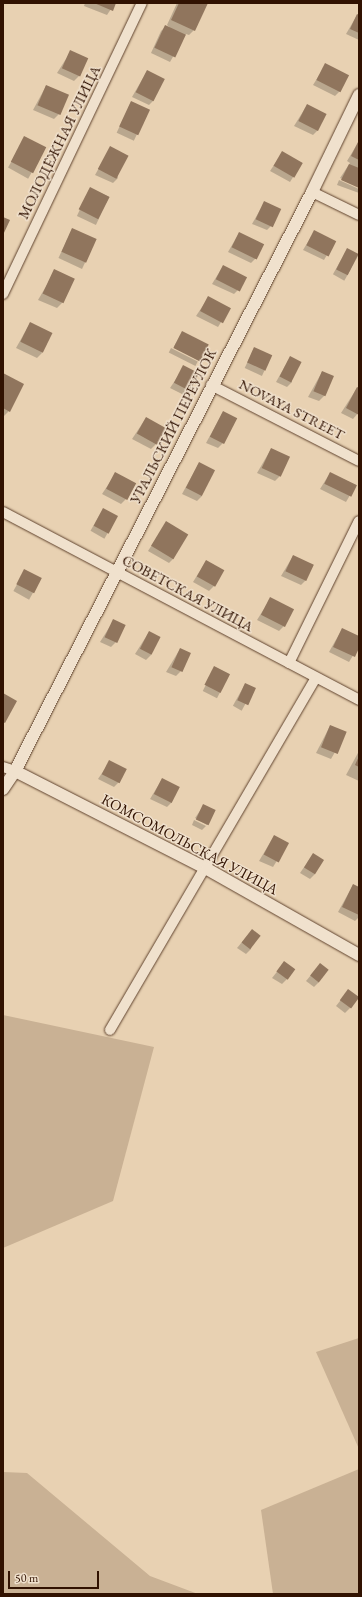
<!DOCTYPE html>
<html>
<head>
<meta charset="utf-8">
<style>
  body { margin:0 }
  #map { position:relative; width:362px; height:1597px; overflow:hidden; background:#e8d1b2; font-family:"EB Garamond",serif }
  div>[style] { position:absolute }
  .green>* { inset:0; background:#c9b194 }
  .shadow>* { inset:0; background:#0003; transform-origin:0 0 }
  .building>* { inset:0; background:#90755d; transform-origin:0 0 }
  .roads { filter:drop-shadow(0 0 1px #5f422d) drop-shadow(0 0 1px #5f422d) }
  .minor>* { height:10px; margin:-5px; padding:0 5px; transform-origin:5px; border-radius:5px; background:#f0e1cd }
  .tertiary>* { height:12px; margin:-6px; padding:0 6px; transform-origin:6px; border-radius:6px; background:#f0e1cd }
  span { translate:-50% -50%; white-space:nowrap; text-align:center; line-height:1.15; -webkit-text-stroke:3px #f0e1cd; paint-order:stroke }
  .street-label { font-size:15px; color:#311201 }
  .frame { position:absolute; inset:0; border:4px solid #311201; pointer-events:none }
  .scale { position:absolute; left:8px; top:1571px; width:91px; height:18px; box-sizing:border-box; border:2px solid #311201; border-top:0; padding-left:5px; font-size:12px; line-height:14px; white-space:nowrap; color:#311201; -webkit-text-stroke:3px #f0e1cd; paint-order:stroke }
</style>
</head>
<body>
<div id="map">
  <div class="green">
    <div style="clip-path:polygon(3px 1015px,154px 1047px,113px 1201px,3px 1248px)"></div>
    <div style="clip-path:polygon(359px 1338px,359px 1449px,316px 1352px)"></div>
    <div style="clip-path:polygon(359px 1469px,359px 1594px,273px 1594px,261px 1510px)"></div>
    <div style="clip-path:polygon(3px 1472px,27px 1473px,150px 1576px,198px 1594px,3px 1594px)"></div>
  </div>
  <div class="shadow">
    <div style="clip-path:polygon(85px 3px,115px 3px,107px 15px,84px 6px)"></div>
    <div style="clip-path:polygon(177px 3px,204px 3px,194px 30px,189px 35px,186px 34px,170px 62px,151px 53px,161px 31px,166px 26px,171px 29px,167px 25px)"></div>
    <div style="clip-path:polygon(357px 15px,359px 16px,359px 40px,346px 34px)"></div>
    <div style="clip-path:polygon(71px 51px,79px 76px,74px 81px,57px 73px)"></div>
    <div style="clip-path:polygon(326px 64px,340px 91px,335px 96px,313px 85px)"></div>
    <div style="clip-path:polygon(147px 71px,154px 100px,149px 105px,132px 97px)"></div>
    <div style="clip-path:polygon(46px 86px,59px 114px,54px 119px,33px 110px)"></div>
    <div style="left:131px;top:102px;width:19px;height:34px;rotate:25deg"></div>
    <div style="clip-path:polygon(307px 105px,318px 130px,313px 135px,294px 126px)"></div>
    <div style="left:25px;top:137px;width:23px;height:35px;rotate:29deg"></div>
    <div style="clip-path:polygon(359px 141px,359px 187px,340px 178px,350px 163px,347px 161px)"></div>
    <div style="clip-path:polygon(110px 148px,118px 178px,113px 183px,95px 175px)"></div>
    <div style="clip-path:polygon(282px 153px,302px 163px,290px 182px,270px 171px)"></div>
    <div style="clip-path:polygon(339px 180px,359px 189px,359px 193px,337px 185px)"></div>
    <div style="left:90px;top:188px;width:21px;height:31px;rotate:25deg"></div>
    <div style="clip-path:polygon(264px 203px,272px 225px,267px 230px,252px 224px)"></div>
    <div style="left:72px;top:229px;width:26px;height:32px;rotate:25deg"></div>
    <div style="clip-path:polygon(314px 232px,335px 241px,324px 260px,303px 250px)"></div>
    <div style="clip-path:polygon(239px 233px,256px 258px,251px 263px,228px 252px)"></div>
    <div style="left:347px;top:249px;width:13px;height:29px;rotate:29deg"></div>
    <div style="clip-path:polygon(223px 266px,239px 289px,234px 294px,212px 284px)"></div>
    <div style="clip-path:polygon(55px 271px,62px 303px,57px 308px,38px 300px)"></div>
    <div style="clip-path:polygon(208px 298px,230px 308px,218px 327px,196px 316px)"></div>
    <div style="clip-path:polygon(30px 323px,42px 353px,37px 358px,16px 348px)"></div>
    <div style="left:182px;top:332px;width:29px;height:17px;rotate:29deg"></div>
    <div style="left:171px;top:348px;width:30px;height:5px;rotate:27deg"></div>
    <div style="left:254px;top:348px;width:19px;height:22px;rotate:25deg"></div>
    <div style="clip-path:polygon(290px 357px,292px 382px,287px 387px,276px 382px)"></div>
    <div style="clip-path:polygon(184px 367px,189px 390px,184px 395px,170px 388px)"></div>
    <div style="clip-path:polygon(322px 372px,324px 396px,319px 401px,308px 397px)"></div>
    <div style="clip-path:polygon(3px 374px,9px 411px,4px 416px,3px 415px)"></div>
    <div style="clip-path:polygon(357px 388px,359px 412px,353px 419px,341px 413px)"></div>
    <div style="clip-path:polygon(223px 412px,223px 443px,218px 448px,206px 443px)"></div>
    <div style="clip-path:polygon(146px 418px,156px 444px,151px 449px,132px 439px)"></div>
    <div style="clip-path:polygon(271px 449px,280px 476px,275px 481px,257px 473px)"></div>
    <div style="clip-path:polygon(199px 463px,202px 496px,197px 501px,182px 494px)"></div>
    <div style="clip-path:polygon(116px 473px,126px 499px,121px 504px,102px 494px)"></div>
    <div style="clip-path:polygon(330px 473px,356px 485px,346px 502px,320px 489px)"></div>
    <div style="left:103px;top:509px;width:16px;height:25px;rotate:30deg"></div>
    <div style="clip-path:polygon(166px 523px,174px 558px,169px 563px,148px 551px)"></div>
    <div style="clip-path:polygon(293px 556px,306px 580px,301px 585px,281px 576px)"></div>
    <div style="clip-path:polygon(206px 561px,214px 586px,209px 591px,193px 582px)"></div>
    <div style="left:25px;top:570px;width:18px;height:24px;rotate:29deg"></div>
    <div style="clip-path:polygon(270px 599px,284px 626px,279px 631px,257px 620px)"></div>
    <div style="clip-path:polygon(114px 620px,116px 642px,111px 647px,100px 642px)"></div>
    <div style="clip-path:polygon(342px 629px,359px 637px,359px 646px,349px 662px,329px 652px)"></div>
    <div style="clip-path:polygon(149px 632px,151px 655px,146px 660px,135px 654px)"></div>
    <div style="clip-path:polygon(180px 649px,181px 671px,176px 676px,166px 672px)"></div>
    <div style="left:215px;top:667px;width:16px;height:27px;rotate:27deg"></div>
    <div style="left:245px;top:684px;width:10px;height:25px;rotate:29deg"></div>
    <div style="clip-path:polygon(330px 726px,346px 733px,331px 759px,316px 753px)"></div>
    <div style="clip-path:polygon(359px 751px,359px 781px,346px 775px)"></div>
    <div style="clip-path:polygon(110px 761px,119px 782px,114px 787px,98px 779px)"></div>
    <div style="clip-path:polygon(162px 779px,172px 802px,167px 807px,150px 799px)"></div>
    <div style="clip-path:polygon(204px 805px,214px 810px,207px 825px,195px 818px)"></div>
    <div style="clip-path:polygon(194px 820px,206px 826px,202px 830px,192px 825px)"></div>
    <div style="clip-path:polygon(274px 836px,288px 843px,273px 867px,259px 861px)"></div>
    <div style="clip-path:polygon(313px 854px,315px 874px,310px 879px,300px 873px)"></div>
    <div style="clip-path:polygon(353px 885px,359px 888px,359px 917px,355px 921px,338px 912px)"></div>
    <div style="clip-path:polygon(252px 930px,251px 949px,246px 954px,237px 948px)"></div>
    <div style="clip-path:polygon(284px 963px,287px 979px,282px 984px,272px 978px)"></div>
    <div style="clip-path:polygon(316px 969px,319px 982px,314px 987px,306px 981px)"></div>
    <div style="clip-path:polygon(348px 991px,350px 1008px,345px 1013px,336px 1006px)"></div>
  </div>
  <div class="building">
    <div style="clip-path:polygon(94px 3px,116px 3px,113px 11px)"></div>
    <div style="clip-path:polygon(179px 3px,208px 3px,195px 31px,171px 20px)"></div>
    <div style="clip-path:polygon(357px 14px,359px 15px,359px 33px,350px 29px)"></div>
    <div style="left:165px;top:25px;width:23px;height:25px;rotate:25deg"></div>
    <div style="left:70px;top:50px;width:20px;height:20px;rotate:24deg"></div>
    <div style="left:325px;top:63px;width:27px;height:19px;rotate:27deg"></div>
    <div style="left:147px;top:70px;width:20px;height:25px;rotate:27deg"></div>
    <div style="left:46px;top:85px;width:25px;height:22px;rotate:23deg"></div>
    <div style="left:131px;top:101px;width:21px;height:28px;rotate:25deg"></div>
    <div style="left:307px;top:104px;width:22px;height:19px;rotate:27deg"></div>
    <div style="left:24px;top:136px;width:25px;height:29px;rotate:27deg"></div>
    <div style="clip-path:polygon(359px 140px,359px 160px,351px 156px)"></div>
    <div style="left:110px;top:146px;width:21px;height:26px;rotate:28deg"></div>
    <div style="left:282px;top:151px;width:24px;height:17px;rotate:30deg"></div>
    <div style="clip-path:polygon(349px 164px,359px 168px,359px 188px,341px 180px)"></div>
    <div style="left:90px;top:187px;width:22px;height:25px;rotate:27deg"></div>
    <div style="left:264px;top:201px;width:19px;height:20px;rotate:25deg"></div>
    <div style="clip-path:polygon(3px 217px,10px 220px,3px 235px)"></div>
    <div style="left:72px;top:228px;width:27px;height:26px;rotate:24deg"></div>
    <div style="left:314px;top:230px;width:25px;height:17px;rotate:27deg"></div>
    <div style="left:239px;top:232px;width:28px;height:17px;rotate:26deg"></div>
    <div style="left:347px;top:248px;width:13px;height:24px;rotate:27deg"></div>
    <div style="left:223px;top:265px;width:27px;height:16px;rotate:27deg"></div>
    <div style="left:54px;top:269px;width:23px;height:27px;rotate:25deg"></div>
    <div style="left:208px;top:296px;width:26px;height:17px;rotate:28deg"></div>
    <div style="left:30px;top:322px;width:25px;height:22px;rotate:26deg"></div>
    <div style="left:182px;top:331px;width:30px;height:19px;rotate:27deg"></div>
    <div style="left:254px;top:347px;width:20px;height:17px;rotate:24deg"></div>
    <div style="left:290px;top:356px;width:13px;height:23px;rotate:27deg"></div>
    <div style="left:183px;top:365px;width:18px;height:20px;rotate:27deg"></div>
    <div style="left:322px;top:371px;width:13px;height:22px;rotate:23deg"></div>
    <div style="clip-path:polygon(3px 373px,24px 384px,10px 412px,3px 408px)"></div>
    <div style="clip-path:polygon(357px 387px,359px 388px,359px 415px,346px 408px)"></div>
    <div style="left:223px;top:411px;width:16px;height:29px;rotate:27deg"></div>
    <div style="left:146px;top:417px;width:23px;height:19px;rotate:29deg"></div>
    <div style="left:271px;top:448px;width:21px;height:22px;rotate:25deg"></div>
    <div style="left:199px;top:462px;width:18px;height:29px;rotate:27deg"></div>
    <div style="left:115px;top:472px;width:24px;height:19px;rotate:28deg"></div>
    <div style="left:330px;top:472px;width:30px;height:13px;rotate:26deg"></div>
    <div style="left:103px;top:508px;width:17px;height:20px;rotate:28deg"></div>
    <div style="left:166px;top:521px;width:26px;height:29px;rotate:31deg"></div>
    <div style="left:293px;top:555px;width:23px;height:18px;rotate:25deg"></div>
    <div style="left:206px;top:560px;width:21px;height:19px;rotate:29deg"></div>
    <div style="left:24px;top:569px;width:20px;height:17px;rotate:27deg"></div>
    <div style="left:270px;top:597px;width:27px;height:20px;rotate:27deg"></div>
    <div style="left:113px;top:619px;width:14px;height:20px;rotate:25deg"></div>
    <div style="clip-path:polygon(342px 628px,359px 636px,359px 648px,355px 657px,333px 647px)"></div>
    <div style="left:149px;top:631px;width:13px;height:20px;rotate:27deg"></div>
    <div style="left:180px;top:648px;width:12px;height:21px;rotate:24deg"></div>
    <div style="left:214px;top:666px;width:18px;height:21px;rotate:27deg"></div>
    <div style="left:245px;top:683px;width:12px;height:19px;rotate:24deg"></div>
    <div style="clip-path:polygon(3px 693px,17px 701px,5px 723px,3px 722px)"></div>
    <div style="left:330px;top:725px;width:18px;height:24px;rotate:22deg"></div>
    <div style="clip-path:polygon(359px 756px,359px 767px,355px 765px)"></div>
    <div style="left:109px;top:760px;width:20px;height:16px;rotate:27deg"></div>
    <div style="left:162px;top:778px;width:20px;height:18px;rotate:27deg"></div>
    <div style="left:203px;top:804px;width:14px;height:17px;rotate:25deg"></div>
    <div style="left:274px;top:835px;width:17px;height:22px;rotate:28deg"></div>
    <div style="left:313px;top:853px;width:13px;height:17px;rotate:32deg"></div>
    <div style="clip-path:polygon(353px 884px,359px 887px,359px 915px,342px 907px)"></div>
    <div style="left:252px;top:929px;width:11px;height:17px;rotate:38deg"></div>
    <div style="left:284px;top:961px;width:14px;height:13px;rotate:36deg"></div>
    <div style="left:320px;top:963px;width:11px;height:16px;rotate:38deg"></div>
    <div style="left:348px;top:989px;width:14px;height:14px;rotate:36deg"></div>
  </div>
  <div class="roads">
    <div class="minor">
      <div style="left:312px;top:192px;width:52px;rotate:26.1deg"></div>
      <div style="left:3px;top:294px;width:322px;rotate:-64.5deg"></div>
      <div style="left:211px;top:385px;width:166px;rotate:27.2deg"></div>
      <div style="left:3px;top:512px;width:403px;rotate:27.8deg"></div>
      <div style="left:289px;top:663px;width:158px;rotate:-63.8deg"></div>
      <div style="left:3px;top:767px;width:13px;rotate:18deg"></div>
      <div style="left:110px;top:1030px;width:408px;rotate:-59.7deg"></div>
    </div>
    <div class="tertiary">
      <div style="left:15px;top:771px;width:216px;rotate:27deg"></div>
      <div style="left:207px;top:869px;width:175px;rotate:29.5deg"></div>
      <div style="left:3px;top:789px;width:22px;rotate:-56deg"></div>
      <div style="left:15px;top:771px;width:651px;rotate:-62.84deg"></div>
      <div style="left:312px;top:192px;width:108px;rotate:-64.1deg"></div>
    </div>
  </div>
  <div class="street-label">
    <span style="left:59px;top:142px;rotate:-64deg">МОЛОДЁЖНАЯ УЛИЦА</span>
    <span style="left:292px;top:409px;rotate:27deg">NOVAYA STREET</span>
    <span style="left:173px;top:426px;rotate:-63deg">УРАЛЬСКИЙ ПЕРЕУЛОК</span>
    <span style="left:188px;top:593px;rotate:28deg">СОВЕТСКАЯ УЛИЦА</span>
    <span style="left:190px;top:844px;rotate:28deg">КОМСОМОЛЬСКАЯ УЛИЦА</span>
  </div>
  <div class="frame"></div>
  <div class="scale">50 m</div>
</div>
</body>
</html>
